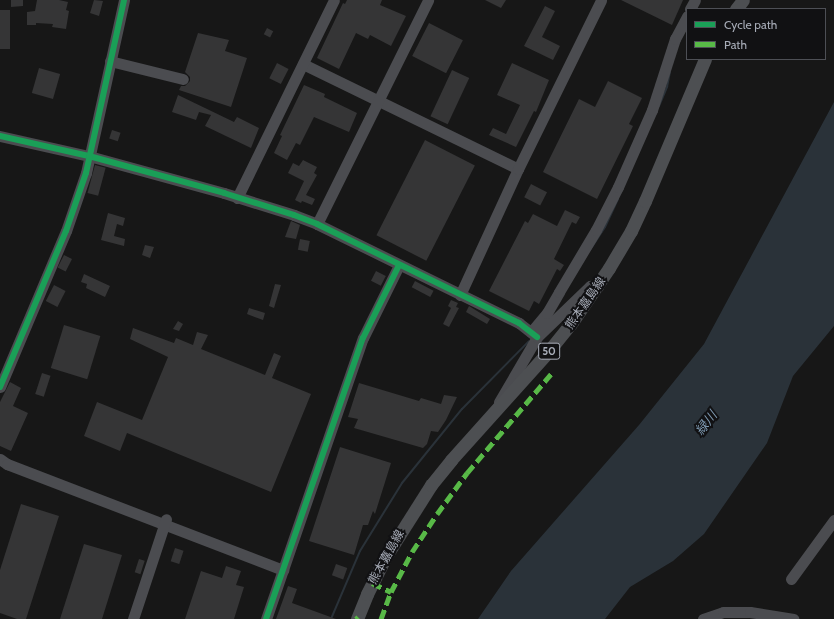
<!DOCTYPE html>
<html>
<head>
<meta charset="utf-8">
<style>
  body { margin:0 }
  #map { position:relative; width:834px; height:619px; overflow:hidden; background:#171717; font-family:Cabin,"Noto Sans JP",sans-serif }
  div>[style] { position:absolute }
  .water>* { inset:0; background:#2a3239 }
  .stream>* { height:2px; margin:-1px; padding:0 1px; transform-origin:1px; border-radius:1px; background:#2a3239 }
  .building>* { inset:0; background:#353536; transform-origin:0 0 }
  .minor>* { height:11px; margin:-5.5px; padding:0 5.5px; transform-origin:5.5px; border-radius:5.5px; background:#4b4c50 }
  .major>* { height:13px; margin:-6.5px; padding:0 6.5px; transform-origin:6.5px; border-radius:6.5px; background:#4d4f52 }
  .quiet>* { height:5px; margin-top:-2.5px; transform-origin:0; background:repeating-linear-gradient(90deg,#58b947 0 10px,transparent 0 15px) }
  .cycleway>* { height:6px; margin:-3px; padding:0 3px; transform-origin:3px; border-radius:3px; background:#1a9f57 }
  span { translate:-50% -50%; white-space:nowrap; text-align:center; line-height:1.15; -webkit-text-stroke:4px #111113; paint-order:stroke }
  .shield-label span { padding:1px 3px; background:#111113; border:1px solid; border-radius:3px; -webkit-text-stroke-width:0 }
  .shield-label { font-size:11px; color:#a8adb8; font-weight:700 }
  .street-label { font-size:12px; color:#a8adb8 }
  .water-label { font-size:13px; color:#7f9bb3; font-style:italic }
  .legend { position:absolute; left:686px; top:8px; width:140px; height:52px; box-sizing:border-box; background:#111113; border:1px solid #4d4f55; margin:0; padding:5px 7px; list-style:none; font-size:12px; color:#a8adb8 }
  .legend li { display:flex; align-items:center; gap:8px; height:20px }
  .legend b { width:20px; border:1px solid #4d4f55 }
</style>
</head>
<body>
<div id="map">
  <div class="water">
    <div style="clip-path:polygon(834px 102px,834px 326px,793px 376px,767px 443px,704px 534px,673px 561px,630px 587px,605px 619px,478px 619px,511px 571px,639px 425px,704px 344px)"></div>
  </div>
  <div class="stream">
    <div style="left:659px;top:106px;width:21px;rotate:-67deg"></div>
    <div style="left:667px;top:87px;width:15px;rotate:-79deg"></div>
    <div style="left:590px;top:250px;width:27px;rotate:-57deg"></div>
    <div style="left:605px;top:227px;width:31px;rotate:-65deg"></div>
    <div style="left:331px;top:619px;width:74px;rotate:-66.9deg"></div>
    <div style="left:360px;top:551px;width:80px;rotate:-58.3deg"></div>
    <div style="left:402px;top:483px;width:95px;rotate:-51deg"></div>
    <div style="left:462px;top:409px;width:95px;rotate:-45.4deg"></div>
  </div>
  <div class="building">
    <div style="clip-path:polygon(11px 0,23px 0,23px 6px,11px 7px)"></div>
    <div style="clip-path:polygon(37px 0,59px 0,68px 2px,66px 10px,69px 11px,66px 29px,52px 27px,53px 24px,36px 23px,36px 25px,27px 25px,27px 12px,35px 11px)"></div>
    <div style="clip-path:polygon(94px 0,103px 1px,99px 16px,90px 13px)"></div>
    <div style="clip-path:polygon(347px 0,382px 0,380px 5px,406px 16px,391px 46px,370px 35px,368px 39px,356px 33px,339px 69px,317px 58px,343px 3px,345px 4px)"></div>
    <div style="clip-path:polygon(485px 0,506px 0,501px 8px)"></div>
    <div style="clip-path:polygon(621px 0,683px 0,672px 25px)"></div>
    <div style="clip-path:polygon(545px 6px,555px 11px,542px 37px,560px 46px,553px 60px,524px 46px)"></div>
    <div style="left:0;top:10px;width:10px;height:39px"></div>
    <div style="left:429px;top:23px;width:38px;height:37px;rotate:27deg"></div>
    <div style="left:267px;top:28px;width:7px;height:7px;rotate:27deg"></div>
    <div style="clip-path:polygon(198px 33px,229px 40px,225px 51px,247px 58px,231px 107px,179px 90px,181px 86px,185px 86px,190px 81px,190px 77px,185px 72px)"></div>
    <div style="left:277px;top:63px;width:13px;height:17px;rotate:27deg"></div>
    <div style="clip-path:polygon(512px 63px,549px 80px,536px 112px,534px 111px,516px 147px,489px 135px,493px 128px,506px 134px,520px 105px,497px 95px)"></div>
    <div style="left:39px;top:68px;width:22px;height:26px;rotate:16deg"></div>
    <div style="left:452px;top:70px;width:19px;height:51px;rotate:25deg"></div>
    <div style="clip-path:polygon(608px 81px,642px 98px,629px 124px,633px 126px,597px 199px,543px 172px,579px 99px,595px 107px)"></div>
    <div style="clip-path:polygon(304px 85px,325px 94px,324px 97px,357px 113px,349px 132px,314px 117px,300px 145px,296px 143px,287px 160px,274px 153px,282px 136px,280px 135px)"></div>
    <div style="clip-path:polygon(178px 95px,234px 122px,237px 117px,259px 128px,251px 148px,205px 126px,211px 115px,199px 112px,196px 120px,172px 112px)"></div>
    <div style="left:112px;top:130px;width:9px;height:9px;rotate:18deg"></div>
    <div style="left:425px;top:140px;width:56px;height:107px;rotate:27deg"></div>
    <div style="clip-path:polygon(303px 160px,317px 167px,314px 173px,317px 175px,306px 195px,315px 199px,312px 205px,302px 201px,301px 203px,295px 200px,304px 181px,288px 173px,293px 163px,299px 166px)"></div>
    <div style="left:95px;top:165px;width:11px;height:29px;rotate:15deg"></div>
    <div style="left:531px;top:184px;width:18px;height:15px;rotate:27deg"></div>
    <div style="clip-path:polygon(565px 210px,580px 217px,576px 224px,572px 222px,554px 259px,564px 265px,560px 271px,557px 269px,539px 304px,534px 301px,529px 311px,489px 291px,525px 221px,528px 223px,533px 214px,557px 226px)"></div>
    <div style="clip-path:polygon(108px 213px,125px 218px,123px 226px,117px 224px,114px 236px,125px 239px,124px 246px,101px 240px)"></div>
    <div style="clip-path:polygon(291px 221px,300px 225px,296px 239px,285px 237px)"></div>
    <div style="left:300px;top:239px;width:10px;height:11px;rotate:11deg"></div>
    <div style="clip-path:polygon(145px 245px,154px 247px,150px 258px,142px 255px)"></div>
    <div style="left:64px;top:255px;width:9px;height:14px;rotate:27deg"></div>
    <div style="left:376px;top:271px;width:11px;height:11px;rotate:27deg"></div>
    <div style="clip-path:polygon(84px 274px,110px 286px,105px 297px,86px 288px,87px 284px,81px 282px)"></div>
    <div style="left:415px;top:281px;width:21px;height:7px;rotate:28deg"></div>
    <div style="clip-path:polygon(275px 284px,281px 285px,274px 308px,269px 306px)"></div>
    <div style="left:54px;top:285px;width:13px;height:18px;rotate:27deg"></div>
    <div style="clip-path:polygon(451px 300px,458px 303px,456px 307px,459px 308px,449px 327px,443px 324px,451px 308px,448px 306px)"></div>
    <div style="clip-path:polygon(469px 306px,490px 319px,487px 324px,466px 312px)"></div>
    <div style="clip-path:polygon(249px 308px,265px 313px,263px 320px,247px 314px)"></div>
    <div style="clip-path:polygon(178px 321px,183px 324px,179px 331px,173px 329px)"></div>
    <div style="left:64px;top:325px;width:38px;height:45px;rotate:17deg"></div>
    <div style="clip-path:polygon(133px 328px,174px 343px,176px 338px,193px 345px,197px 332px,208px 335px,201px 349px,265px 375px,274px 353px,281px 356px,272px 378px,311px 394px,271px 492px,127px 433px,120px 451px,84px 436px,97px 402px,142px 420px,168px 357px,130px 339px)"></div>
    <div style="left:42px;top:373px;width:9px;height:22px;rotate:18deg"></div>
    <div style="clip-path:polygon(10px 382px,21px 388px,13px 406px,28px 413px,11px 451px,0 446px,0 402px)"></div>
    <div style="clip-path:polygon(359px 383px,419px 401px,421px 398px,441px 404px,444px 395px,457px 397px,446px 420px,438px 432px,431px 431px,427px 444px,423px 448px,354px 428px,358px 419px,348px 417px)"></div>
    <div style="clip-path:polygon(340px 447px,391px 463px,375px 514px,373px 511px,368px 525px,363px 525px,354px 555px,309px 541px)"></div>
    <div style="clip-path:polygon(21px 504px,59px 516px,26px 619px,17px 619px,0 613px,0 570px)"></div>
    <div style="clip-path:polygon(84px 544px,122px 555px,102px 619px,60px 619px)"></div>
    <div style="left:175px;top:548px;width:9px;height:14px;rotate:18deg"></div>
    <div style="left:139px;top:559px;width:6px;height:14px;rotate:18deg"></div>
    <div style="left:336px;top:564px;width:12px;height:12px;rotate:20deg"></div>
    <div style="clip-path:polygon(226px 566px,241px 571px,236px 585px,244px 587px,234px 619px,185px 619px,201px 571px,222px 578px)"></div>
    <div style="clip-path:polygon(288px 586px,297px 589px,292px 603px,336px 619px,276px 619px)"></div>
  </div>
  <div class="minor">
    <div style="left:690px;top:9px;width:10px;rotate:-61deg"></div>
    <div style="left:110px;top:61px;width:75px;rotate:13.9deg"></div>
    <div style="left:303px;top:64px;width:239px;rotate:26deg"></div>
    <div style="left:0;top:136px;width:91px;rotate:12.7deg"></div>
    <div style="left:89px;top:156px;width:140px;rotate:15.3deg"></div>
    <div style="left:224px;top:193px;width:73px;rotate:17.4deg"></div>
    <div style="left:294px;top:215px;width:25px;rotate:21deg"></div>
    <div style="left:317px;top:224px;width:225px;rotate:26.1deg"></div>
    <div style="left:519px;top:323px;width:23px;rotate:38deg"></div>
    <div style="left:237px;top:198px;width:220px;rotate:-63.9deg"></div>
    <div style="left:317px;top:224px;width:250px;rotate:-63.6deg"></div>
    <div style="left:460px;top:295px;width:139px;rotate:-65.3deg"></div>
    <div style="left:518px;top:169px;width:188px;rotate:-63.8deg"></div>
    <div style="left:531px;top:332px;width:25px;rotate:-50deg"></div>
    <div style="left:547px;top:313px;width:24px;rotate:-60deg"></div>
    <div style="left:559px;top:292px;width:72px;rotate:-59.2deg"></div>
    <div style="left:596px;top:230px;width:48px;rotate:-62.9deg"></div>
    <div style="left:618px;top:187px;width:84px;rotate:-66.2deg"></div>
    <div style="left:652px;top:110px;width:75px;rotate:-72.1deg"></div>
    <div style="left:675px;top:39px;width:26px;rotate:-62deg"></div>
    <div style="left:0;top:387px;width:169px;rotate:-67.1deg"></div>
    <div style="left:66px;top:231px;width:61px;rotate:-71deg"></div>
    <div style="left:86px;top:173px;width:177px;rotate:-77.6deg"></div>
    <div style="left:499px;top:402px;width:75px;rotate:-59.7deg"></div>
    <div style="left:537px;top:337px;width:74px;rotate:-43.9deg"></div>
    <div style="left:590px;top:286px;width:8px;rotate:7deg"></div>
    <div style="left:0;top:459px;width:9px;rotate:36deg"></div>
    <div style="left:7px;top:464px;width:296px;rotate:21deg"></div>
    <div style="left:791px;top:579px;width:73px;rotate:-53.9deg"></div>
    <div style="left:133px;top:619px;width:105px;rotate:-71.7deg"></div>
    <div style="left:266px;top:619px;width:297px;rotate:-71deg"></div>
    <div style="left:363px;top:338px;width:81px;rotate:-63.7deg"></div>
    <div style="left:703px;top:619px;width:21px;rotate:-19deg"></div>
    <div style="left:723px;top:612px;width:27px"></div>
    <div style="left:750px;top:612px;width:44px;rotate:9.2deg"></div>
  </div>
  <div class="major">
    <div style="left:736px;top:9px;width:11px;rotate:-52deg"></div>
    <div style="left:357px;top:619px;width:27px;rotate:-68deg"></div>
    <div style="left:367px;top:594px;width:42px;rotate:-63.4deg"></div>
    <div style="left:386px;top:556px;width:84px;rotate:-57.6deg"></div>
    <div style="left:431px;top:485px;width:32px;rotate:-51deg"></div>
    <div style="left:451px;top:460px;width:144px;rotate:-48.1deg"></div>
    <div style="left:547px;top:353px;width:36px;rotate:-51deg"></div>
    <div style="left:570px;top:325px;width:69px;rotate:-55.6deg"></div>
    <div style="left:609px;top:268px;width:43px;rotate:-59.3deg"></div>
    <div style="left:631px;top:231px;width:33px;rotate:-65deg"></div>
    <div style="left:645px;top:201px;width:154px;rotate:-67.1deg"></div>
  </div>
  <div class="quiet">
    <div style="left:372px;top:583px;width:21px;rotate:25deg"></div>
    <div style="left:356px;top:619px;width:3px;rotate:-45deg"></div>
    <div style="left:381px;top:619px;width:29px;rotate:-70deg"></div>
    <div style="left:391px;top:592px;width:45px;rotate:-62.3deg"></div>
    <div style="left:412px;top:552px;width:45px;rotate:-56.7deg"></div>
    <div style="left:437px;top:514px;width:51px;rotate:-53.8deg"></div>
    <div style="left:467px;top:473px;width:130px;rotate:-49.7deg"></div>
  </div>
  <div class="cycleway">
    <div style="left:0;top:136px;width:91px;rotate:12.7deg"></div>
    <div style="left:89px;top:156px;width:140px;rotate:15.3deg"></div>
    <div style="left:224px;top:193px;width:73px;rotate:17.4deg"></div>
    <div style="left:294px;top:215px;width:25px;rotate:21deg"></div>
    <div style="left:317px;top:224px;width:225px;rotate:26.1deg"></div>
    <div style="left:519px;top:323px;width:23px;rotate:38deg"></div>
    <div style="left:0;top:387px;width:169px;rotate:-67.1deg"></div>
    <div style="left:66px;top:231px;width:61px;rotate:-71deg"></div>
    <div style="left:86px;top:173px;width:177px;rotate:-77.6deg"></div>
    <div style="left:266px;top:619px;width:297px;rotate:-71deg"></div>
    <div style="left:363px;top:338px;width:81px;rotate:-63.7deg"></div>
  </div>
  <div class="shield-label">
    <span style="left:549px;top:351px">50</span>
  </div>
  <div class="street-label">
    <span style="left:585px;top:303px;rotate:-55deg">熊本嘉島線</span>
    <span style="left:386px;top:557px;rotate:-61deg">熊本嘉島線</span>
  </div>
  <div class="water-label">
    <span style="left:706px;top:423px;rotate:-52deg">緑川</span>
  </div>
  <ul class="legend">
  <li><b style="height:5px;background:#1a9f57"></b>Cycle path</li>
  <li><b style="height:5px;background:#58b947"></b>Path</li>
  </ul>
</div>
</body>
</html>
